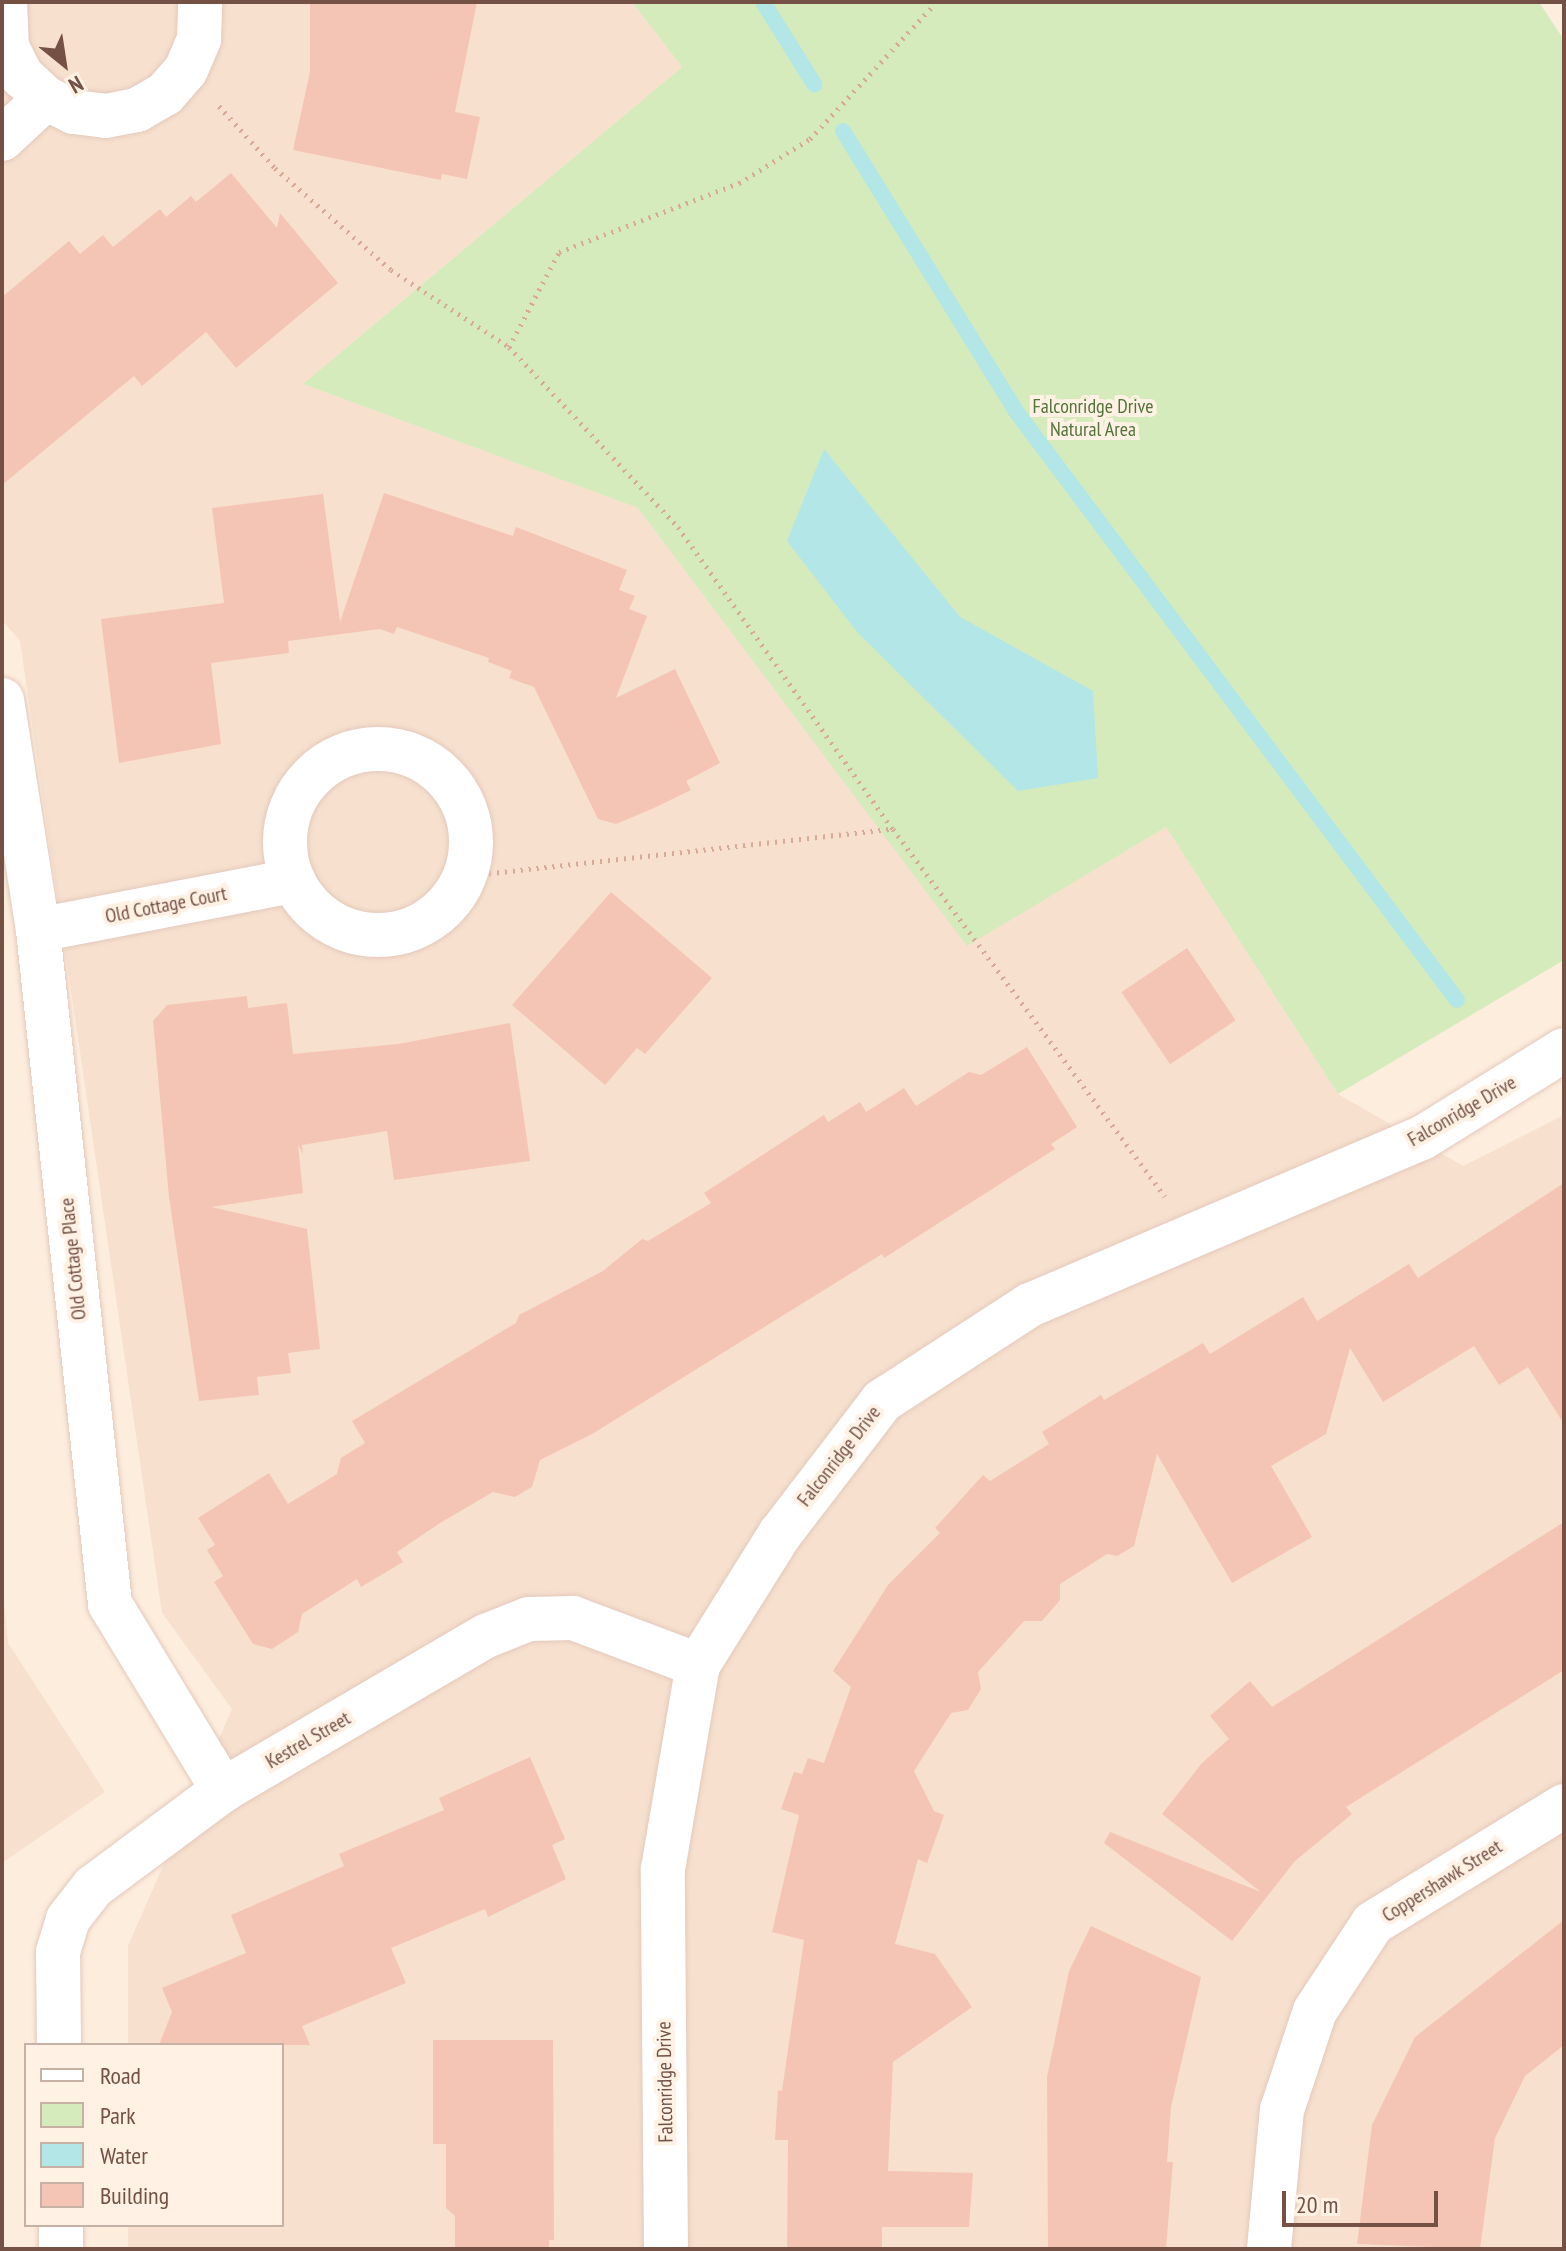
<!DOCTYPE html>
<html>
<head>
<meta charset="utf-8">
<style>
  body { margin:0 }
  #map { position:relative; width:1566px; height:2251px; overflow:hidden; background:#fdeddd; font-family:"PT Sans Narrow",sans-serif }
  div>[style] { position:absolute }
  .residential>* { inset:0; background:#f7e0ce }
  .green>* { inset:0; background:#d5ebbc }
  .water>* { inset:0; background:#b2e6e7 }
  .stream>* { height:16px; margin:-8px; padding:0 8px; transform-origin:8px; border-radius:8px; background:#b2e6e7 }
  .building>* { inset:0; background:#f4c5b4; transform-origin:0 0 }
  .path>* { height:5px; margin-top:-2.5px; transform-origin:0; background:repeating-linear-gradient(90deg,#d8a997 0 2px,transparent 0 8px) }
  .roads { filter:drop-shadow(0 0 2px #e3c9bc) drop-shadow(0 0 2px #e3c9bc) }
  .minor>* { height:44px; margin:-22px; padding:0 22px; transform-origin:22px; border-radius:22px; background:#fff }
  .minor>.ring { margin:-22px; padding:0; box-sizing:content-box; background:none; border:44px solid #fff; border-radius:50% }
  span { translate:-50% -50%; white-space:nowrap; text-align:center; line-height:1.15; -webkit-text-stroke:8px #fff1e4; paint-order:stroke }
  .park-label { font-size:20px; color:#52743a }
  .street-label { font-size:20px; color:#745045 }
  .frame { position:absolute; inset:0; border:4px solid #745045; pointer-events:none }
  .legend { position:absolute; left:24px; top:2043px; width:260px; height:184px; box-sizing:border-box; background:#fff1e4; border:2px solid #c7b1a4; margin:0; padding:10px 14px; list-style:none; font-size:24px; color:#745045 }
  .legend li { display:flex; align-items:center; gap:16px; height:40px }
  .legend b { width:40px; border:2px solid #c7b1a4 }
  .north { position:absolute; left:24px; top:24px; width:80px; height:80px; -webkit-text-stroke:6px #fff1e4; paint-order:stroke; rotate:150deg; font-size:22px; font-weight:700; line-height:32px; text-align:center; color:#745045 }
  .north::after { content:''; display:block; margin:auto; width:28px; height:36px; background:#745045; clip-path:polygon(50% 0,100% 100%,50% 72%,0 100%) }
  .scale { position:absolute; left:1282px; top:2191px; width:156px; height:36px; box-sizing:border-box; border:4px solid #745045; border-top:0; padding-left:10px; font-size:24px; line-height:28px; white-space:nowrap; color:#745045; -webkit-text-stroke:6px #fff1e4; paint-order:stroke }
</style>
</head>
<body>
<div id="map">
  <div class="residential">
    <div style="clip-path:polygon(2px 2px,632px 2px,682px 67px,303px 384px,638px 508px,967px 945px,1166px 827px,1338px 1094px,1463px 1166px,1564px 1115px,1564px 2249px,128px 2249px,128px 2225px,282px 2225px,282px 2045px,128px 2045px,128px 1946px,232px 1709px,162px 1613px,20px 641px,2px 620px)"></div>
    <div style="clip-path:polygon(2px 1581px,8px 1643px,105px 1792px,2px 1863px)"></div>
  </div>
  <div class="green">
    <div style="clip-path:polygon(632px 2px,1539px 2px,1564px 40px,1564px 960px,1338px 1094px,1166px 827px,967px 946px,638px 508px,303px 384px,682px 67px)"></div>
  </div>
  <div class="water">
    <div style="clip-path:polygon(824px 449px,960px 617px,1093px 691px,1098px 778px,1018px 791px,857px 632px,787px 541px)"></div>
  </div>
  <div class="stream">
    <div style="left:763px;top:2px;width:97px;rotate:58.1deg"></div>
    <div style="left:843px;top:131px;width:328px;rotate:58.3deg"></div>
    <div style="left:1015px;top:410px;width:737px;rotate:53.16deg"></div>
  </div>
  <div class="building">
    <div style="clip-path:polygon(310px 2px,477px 2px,455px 112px,480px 117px,467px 179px,442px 174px,441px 180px,293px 150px,310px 72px)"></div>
    <div style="clip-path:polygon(231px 173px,277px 228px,280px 213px,338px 283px,236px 368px,206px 332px,142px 386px,134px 376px,2px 485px,2px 297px,69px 241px,80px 254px,103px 235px,113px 247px,160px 209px,166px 217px,191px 196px,196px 202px)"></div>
    <div style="clip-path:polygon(384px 493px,513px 536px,516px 527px,627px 570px,619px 590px,635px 596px,629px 609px,647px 616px,616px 698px,675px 669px,720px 763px,686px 781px,691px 790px,654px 808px,616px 824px,598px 819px,534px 687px,509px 678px,512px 671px,488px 662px,489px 658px,397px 627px,394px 634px,380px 629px,288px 641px,289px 653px,211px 663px,221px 744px,119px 763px,101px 619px,224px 603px,212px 508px,323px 494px,340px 622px)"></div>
    <div style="clip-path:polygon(611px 892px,712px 978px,645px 1054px,637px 1048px,605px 1085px,512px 1005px)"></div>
    <div style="left:1187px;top:948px;width:87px;height:79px;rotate:56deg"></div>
    <div style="clip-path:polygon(247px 996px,248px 1008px,287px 1003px,293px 1054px,398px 1044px,510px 1023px,530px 1161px,394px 1180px,387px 1131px,302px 1145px,303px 1154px,298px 1145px,303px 1193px,211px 1207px,307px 1229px,320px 1349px,288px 1353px,291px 1373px,257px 1377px,259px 1395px,199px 1401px,169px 1197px,153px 1021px,167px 1005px)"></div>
    <div style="clip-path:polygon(1027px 1047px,1077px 1127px,1051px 1144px,1055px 1149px,884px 1258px,882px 1254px,592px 1434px,540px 1460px,532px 1487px,515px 1497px,493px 1492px,440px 1523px,397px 1552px,403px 1562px,361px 1587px,357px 1579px,302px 1614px,298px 1632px,272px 1649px,253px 1644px,214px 1582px,223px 1576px,207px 1550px,215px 1545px,198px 1518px,269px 1473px,288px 1504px,337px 1474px,341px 1458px,365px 1443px,352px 1421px,516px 1323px,519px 1315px,603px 1271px,642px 1239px,648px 1241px,711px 1203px,704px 1193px,824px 1115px,828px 1122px,860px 1102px,866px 1112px,904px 1088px,916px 1106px,969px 1072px,981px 1075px)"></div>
    <div style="clip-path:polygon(1564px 1183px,1564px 1424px,1528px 1367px,1499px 1385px,1474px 1346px,1383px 1402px,1350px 1348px,1326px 1434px,1271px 1466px,1312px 1537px,1232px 1583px,1157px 1454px,1134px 1546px,1117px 1556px,1107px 1554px,1060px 1584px,1060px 1600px,1042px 1621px,1024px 1621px,978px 1672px,981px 1689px,968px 1710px,951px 1713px,914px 1771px,934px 1811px,944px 1815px,927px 1863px,918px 1859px,895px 1944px,935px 1954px,972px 2007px,893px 2062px,888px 2171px,973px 2173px,969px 2227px,882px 2227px,882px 2249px,787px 2249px,788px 2140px,775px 2140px,778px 2090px,782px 2091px,804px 1940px,772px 1932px,799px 1815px,781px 1809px,794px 1772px,802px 1774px,808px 1758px,824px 1763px,851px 1687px,833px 1671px,888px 1585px,940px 1533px,935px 1528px,983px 1475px,990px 1481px,1049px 1444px,1042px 1432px,1101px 1395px,1104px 1400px,1203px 1343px,1210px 1354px,1303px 1297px,1317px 1321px,1409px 1264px,1418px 1278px)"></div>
    <div style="clip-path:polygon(1564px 1522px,1564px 1670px,1346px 1807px,1352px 1814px,1295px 1861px,1232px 1941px,1104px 1843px,1110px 1832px,1261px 1892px,1162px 1814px,1202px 1763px,1229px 1739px,1210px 1716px,1250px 1681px,1272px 1707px)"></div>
    <div style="clip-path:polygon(530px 1757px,565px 1839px,552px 1845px,566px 1879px,488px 1917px,485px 1909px,391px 1948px,406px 1983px,302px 2026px,310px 2045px,159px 2045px,172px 2012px,162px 1988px,246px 1953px,231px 1915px,344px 1866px,339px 1854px,444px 1810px,439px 1798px)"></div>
    <div style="clip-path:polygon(1564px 1920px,1564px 2045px,1525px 2076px,1495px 2138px,1480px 2249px,1357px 2244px,1372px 2125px,1415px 2037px)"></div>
    <div style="clip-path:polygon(1091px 1926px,1201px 1977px,1171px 2107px,1167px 2162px,1173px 2162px,1166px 2249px,1048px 2249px,1047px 2077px,1069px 1971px)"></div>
    <div style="clip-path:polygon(433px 2040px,553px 2040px,554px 2240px,549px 2240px,549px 2249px,455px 2249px,455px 2216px,446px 2208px,446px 2144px,433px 2144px)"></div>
  </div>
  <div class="path">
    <div style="left:219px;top:106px;width:84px;rotate:47.9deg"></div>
    <div style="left:275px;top:168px;width:154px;rotate:41.3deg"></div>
    <div style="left:391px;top:270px;width:141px;rotate:33.1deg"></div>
    <div style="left:509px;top:347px;width:247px;rotate:46.8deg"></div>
    <div style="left:678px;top:527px;width:371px;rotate:54.6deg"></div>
    <div style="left:893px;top:829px;width:457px;rotate:53.5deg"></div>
    <div style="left:509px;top:347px;width:107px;rotate:-62.2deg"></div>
    <div style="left:559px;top:252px;width:193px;rotate:-21deg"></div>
    <div style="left:739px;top:183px;width:84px;rotate:-31.8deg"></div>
    <div style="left:810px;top:139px;width:180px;rotate:-47.3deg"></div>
    <div style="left:465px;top:876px;width:430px;rotate:-6.3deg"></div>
  </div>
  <div class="roads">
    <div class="minor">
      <div style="left:5px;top:2px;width:45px;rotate:87.5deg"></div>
      <div style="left:7px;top:47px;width:33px;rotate:63deg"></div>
      <div style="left:22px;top:76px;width:33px;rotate:43deg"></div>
      <div style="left:46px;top:98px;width:31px;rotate:27deg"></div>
      <div style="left:74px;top:112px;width:32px;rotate:7deg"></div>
      <div style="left:106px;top:116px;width:32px;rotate:-11deg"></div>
      <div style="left:137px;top:110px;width:32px;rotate:-30deg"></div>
      <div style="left:165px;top:94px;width:32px;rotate:-49deg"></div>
      <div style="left:186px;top:70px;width:34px;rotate:-67deg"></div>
      <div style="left:199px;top:39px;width:37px;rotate:-88deg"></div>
      <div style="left:2px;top:139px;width:60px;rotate:-43deg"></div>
      <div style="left:2px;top:700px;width:233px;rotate:81.1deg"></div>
      <div style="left:38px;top:930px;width:678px;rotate:83.9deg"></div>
      <div style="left:110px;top:1604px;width:218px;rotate:58.7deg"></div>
      <div class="ring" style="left:285px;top:749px;width:142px;height:142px"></div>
      <div style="left:38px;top:930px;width:260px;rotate:-10.9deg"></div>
      <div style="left:59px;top:2045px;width:93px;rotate:-90.6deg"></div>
      <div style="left:58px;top:1952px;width:34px;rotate:-73deg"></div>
      <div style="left:68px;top:1919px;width:41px;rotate:-52deg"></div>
      <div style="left:93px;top:1887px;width:162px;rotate:-36.7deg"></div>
      <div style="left:223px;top:1790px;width:305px;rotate:-30.4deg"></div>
      <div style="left:486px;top:1636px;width:46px;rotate:-21.6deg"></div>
      <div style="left:529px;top:1619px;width:44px;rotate:-1.3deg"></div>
      <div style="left:573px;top:1618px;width:134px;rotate:20.6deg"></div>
      <div style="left:61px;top:2225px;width:24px;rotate:90deg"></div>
      <div style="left:666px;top:2249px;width:380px;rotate:-90.5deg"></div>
      <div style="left:663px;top:1869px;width:207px;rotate:-80.3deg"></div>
      <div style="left:698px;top:1665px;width:155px;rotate:-58deg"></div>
      <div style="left:780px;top:1534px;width:168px;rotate:-52.5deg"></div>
      <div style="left:882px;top:1401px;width:176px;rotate:-33deg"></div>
      <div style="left:1030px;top:1305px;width:426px;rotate:-23.1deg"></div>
      <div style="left:1422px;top:1138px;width:167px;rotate:-31.8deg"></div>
      <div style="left:1269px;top:2249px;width:140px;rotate:-84.7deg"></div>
      <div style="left:1282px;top:2110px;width:104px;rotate:-71.6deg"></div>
      <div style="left:1315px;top:2011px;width:105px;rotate:-56.6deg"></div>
      <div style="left:1373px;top:1923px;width:224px;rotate:-31.5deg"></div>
    </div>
  </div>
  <div class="park-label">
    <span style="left:1093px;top:418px">Falconridge Drive<br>Natural Area</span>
  </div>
  <div class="street-label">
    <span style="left:166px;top:905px;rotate:-11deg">Old Cottage Court</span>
    <span style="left:1462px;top:1111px;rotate:-30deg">Falconridge Drive</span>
    <span style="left:73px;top:1259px;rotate:-96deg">Old Cottage Place</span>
    <span style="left:839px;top:1456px;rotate:-52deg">Falconridge Drive</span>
    <span style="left:308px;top:1740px;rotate:-30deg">Kestrel Street</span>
    <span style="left:1442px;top:1881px;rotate:-32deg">Coppershawk Street</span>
    <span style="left:665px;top:2082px;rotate:-91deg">Falconridge Drive</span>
  </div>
  <div class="frame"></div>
  <ul class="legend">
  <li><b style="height:10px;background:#fff"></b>Road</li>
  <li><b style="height:22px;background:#d5ebbc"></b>Park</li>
  <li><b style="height:22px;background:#b2e6e7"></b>Water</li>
  <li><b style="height:22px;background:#f4c5b4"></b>Building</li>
  </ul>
  <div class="north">N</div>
  <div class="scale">20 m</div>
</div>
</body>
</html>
